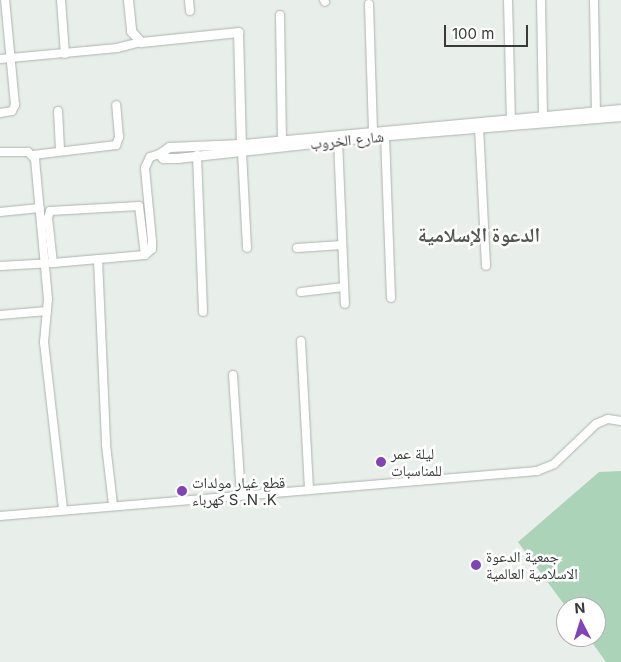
<!DOCTYPE html>
<html>
<head>
<meta charset="utf-8">
<style>
  body { margin:0 }
  #map { position:relative; width:621px; height:662px; overflow:hidden; background:#e8efea; font-family:Inter,"Noto Naskh Arabic",sans-serif }
  div>[style] { position:absolute }
  .green>* { inset:0; background:#aad3b8 }
  .roads { filter:drop-shadow(0 0 1px #adb3af) drop-shadow(0 0 1px #adb3af) }
  .minor>* { height:8px; margin:-4px; padding:0 4px; transform-origin:4px; border-radius:4px; background:#fff }
  .major>* { height:9px; margin:-4.5px; padding:0 4.5px; transform-origin:4.5px; border-radius:4.5px; background:#fff }
  .dots>* { width:14px; height:14px; translate:-50% -50%; box-sizing:border-box; border:2px solid #fff; border-radius:50% }
  span { translate:-50% -50%; white-space:nowrap; text-align:center; line-height:1.15; -webkit-text-stroke:5px #fff; paint-order:stroke }
  .street-label { font-size:15px; color:#373a38 }
  .poi-label { font-size:15px; color:#373a38 }
  .left { translate:0 -50%; text-align:left }
  .district-label { font-size:20px; color:#515652; font-weight:700 }
  .north { position:absolute; left:556px; top:597px; width:50px; height:50px; box-sizing:border-box; background:#fff; border:1px solid #afb0af; border-radius:50%; rotate:355deg; font-size:14px; font-weight:700; line-height:20px; text-align:center; color:#373a38 }
  .north::after { content:''; display:block; margin:auto; width:18px; height:22px; background:#8343b8; clip-path:polygon(50% 0,100% 100%,50% 72%,0 100%) }
  .scale { position:absolute; left:444px; top:25px; width:84px; height:22px; box-sizing:border-box; border:2px solid #373a38; border-top:0; padding-left:6px; font-size:15px; line-height:18px; white-space:nowrap; color:#373a38; -webkit-text-stroke:4px #fff; paint-order:stroke }
</style>
</head>
<body>
<div id="map">
  <div class="green">
    <div style="clip-path:polygon(621px 471px,621px 662px,606px 662px,588px 637px,596px 637px,596px 607px,566px 607px,518px 542px,599px 472px)"></div>
  </div>
  <div class="roads">
    <div class="minor">
      <div style="left:61px;top:0;width:54px;rotate:85.8deg"></div>
      <div style="left:189px;top:0;width:11px;rotate:85deg"></div>
      <div style="left:324px;top:0;width:2px;rotate:63deg"></div>
      <div style="left:508px;top:0;width:123px;rotate:88.6deg"></div>
      <div style="left:541px;top:0;width:116px;rotate:89deg"></div>
      <div style="left:594px;top:0;width:112px;rotate:89deg"></div>
      <div style="left:369px;top:4px;width:127px;rotate:88.2deg"></div>
      <div style="left:280px;top:15px;width:125px;rotate:89.1deg"></div>
      <div style="left:0;top:59px;width:118px;rotate:-5.4deg"></div>
      <div style="left:117px;top:48px;width:25px;rotate:-14deg"></div>
      <div style="left:58px;top:111px;width:39px;rotate:87deg"></div>
      <div style="left:0;top:113px;width:12px;rotate:-9deg"></div>
      <div style="left:12px;top:111px;width:7px;rotate:-63deg"></div>
      <div style="left:15px;top:105px;width:105px;rotate:-95.4deg"></div>
      <div style="left:479px;top:127px;width:139px;rotate:87.1deg"></div>
      <div style="left:385px;top:135px;width:163px;rotate:87.9deg"></div>
      <div style="left:338px;top:140px;width:164px;rotate:87.6deg"></div>
      <div style="left:0;top:152px;width:28px"></div>
      <div style="left:28px;top:152px;width:10px;rotate:45deg"></div>
      <div style="left:35px;top:159px;width:141px;rotate:84.7deg"></div>
      <div style="left:48px;top:299px;width:43px;rotate:95.3deg"></div>
      <div style="left:44px;top:342px;width:169px;rotate:83.5deg"></div>
      <div style="left:242px;top:152px;width:96px;rotate:87deg"></div>
      <div style="left:33px;top:155px;width:84px;rotate:-6.9deg"></div>
      <div style="left:116px;top:145px;width:9px;rotate:-69deg"></div>
      <div style="left:119px;top:137px;width:32px;rotate:-95deg"></div>
      <div style="left:197px;top:155px;width:157px;rotate:87.8deg"></div>
      <div style="left:0;top:212px;width:40px;rotate:-5.7deg"></div>
      <div style="left:297px;top:248px;width:45px;rotate:-3.8deg"></div>
      <div style="left:145px;top:255px;width:9px;rotate:-41deg"></div>
      <div style="left:152px;top:249px;width:8px;rotate:-90deg"></div>
      <div style="left:152px;top:241px;width:73px;rotate:-95.5deg"></div>
      <div style="left:145px;top:168px;width:12px;rotate:-66deg"></div>
      <div style="left:150px;top:157px;width:9px;rotate:-18deg"></div>
      <div style="left:98px;top:259px;width:186px;rotate:87.5deg"></div>
      <div style="left:106px;top:445px;width:60px;rotate:83.3deg"></div>
      <div style="left:0;top:266px;width:53px;rotate:-3.2deg"></div>
      <div style="left:53px;top:263px;width:92px;rotate:-5deg"></div>
      <div style="left:145px;top:255px;width:49px;rotate:-97deg"></div>
      <div style="left:139px;top:206px;width:89px;rotate:176.8deg"></div>
      <div style="left:50px;top:211px;width:7px;rotate:106deg"></div>
      <div style="left:48px;top:218px;width:45px;rotate:83.7deg"></div>
      <div style="left:301px;top:292px;width:43px;rotate:-6.6deg"></div>
      <div style="left:0;top:315px;width:47px;rotate:-4.9deg"></div>
      <div style="left:301px;top:341px;width:147px;rotate:86.9deg"></div>
      <div style="left:233px;top:375px;width:120px;rotate:86.2deg"></div>
      <div style="left:0;top:516px;width:539px;rotate:-4.79deg"></div>
      <div style="left:537px;top:471px;width:18px;rotate:-22deg"></div>
      <div style="left:554px;top:464px;width:58px;rotate:-43.6deg"></div>
      <div style="left:596px;top:424px;width:13px;rotate:-23deg"></div>
      <div style="left:608px;top:419px;width:13px;rotate:9deg"></div>
    </div>
    <div class="major">
      <div style="left:128px;top:0;width:31px;rotate:84deg"></div>
      <div style="left:131px;top:31px;width:15px;rotate:48deg"></div>
      <div style="left:141px;top:42px;width:98px;rotate:-5.9deg"></div>
      <div style="left:238px;top:32px;width:112px;rotate:88.5deg"></div>
      <div style="left:621px;top:109px;width:382px;rotate:174.7deg"></div>
      <div style="left:241px;top:144px;width:72px;rotate:177.6deg"></div>
      <div style="left:169px;top:147px;width:12px;rotate:145deg"></div>
      <div style="left:159px;top:154px;width:6px;rotate:45deg"></div>
      <div style="left:163px;top:158px;width:14px"></div>
      <div style="left:177px;top:158px;width:201px;rotate:-6.3deg"></div>
      <div style="left:377px;top:136px;width:245px;rotate:-4.7deg"></div>
    </div>
  </div>
  <div class="dots">
    <div style="left:381px;top:462px;background:#8343b8"></div>
    <div style="left:182px;top:491px;background:#8343b8"></div>
    <div style="left:476px;top:565px;background:#8343b8"></div>
  </div>
  <div class="street-label">
    <span style="left:347px;top:140px;rotate:-6deg">شارع الخروب</span>
  </div>
  <div class="poi-label">
    <span class="left" style="left:391px;top:462px">ليلة عمر<br>للمناسبات</span>
    <span class="left" style="left:192px;top:491px">قطع غيار مولدات<br>كهرباء S .N .K</span>
    <span class="left" style="left:486px;top:565px">جمعية الدعوة<br>الاسلامية العالمية</span>
  </div>
  <div class="district-label">
    <span style="left:479px;top:235px">الدعوة الإسلامية</span>
  </div>
  <div class="north">N</div>
  <div class="scale">100 m</div>
</div>
</body>
</html>
